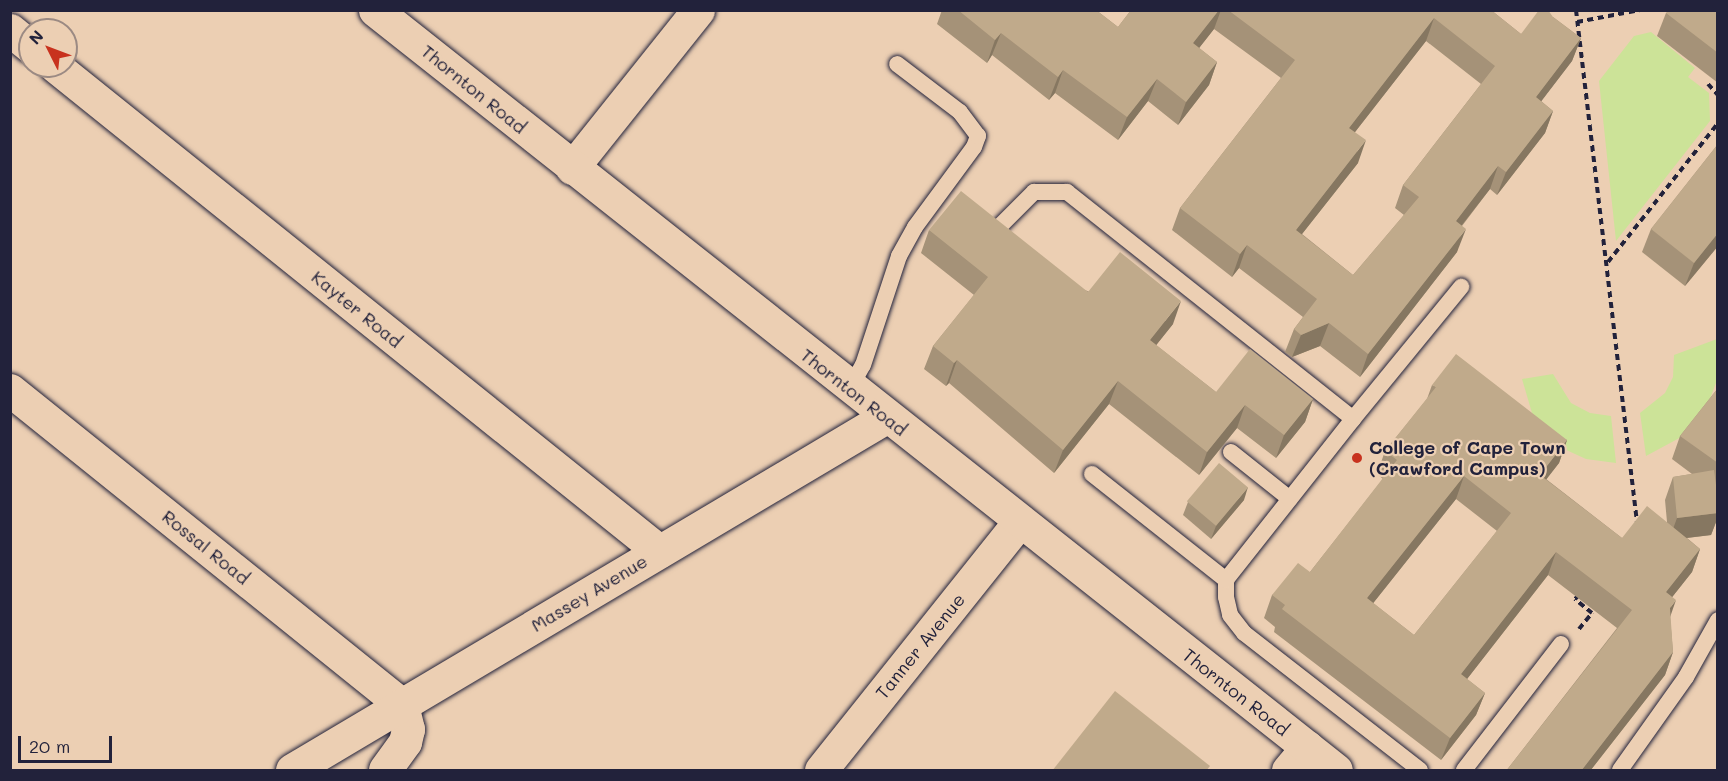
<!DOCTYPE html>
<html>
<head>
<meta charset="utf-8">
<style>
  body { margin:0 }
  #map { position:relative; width:1728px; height:781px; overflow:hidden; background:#eccfb3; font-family:Mali,sans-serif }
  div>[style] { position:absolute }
  .green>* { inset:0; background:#cce398 }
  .path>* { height:4px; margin-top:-2px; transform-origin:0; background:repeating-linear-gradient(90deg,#22223b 0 6px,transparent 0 10.5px) }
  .roads { filter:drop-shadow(0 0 2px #22223b) drop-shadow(0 0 2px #22223b) }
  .lane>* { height:16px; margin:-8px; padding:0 8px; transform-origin:8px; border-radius:8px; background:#eccfb3 }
  .street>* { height:33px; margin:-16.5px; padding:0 16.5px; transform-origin:16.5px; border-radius:16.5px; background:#eccfb3 }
  .secondary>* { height:33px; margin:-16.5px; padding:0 16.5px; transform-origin:16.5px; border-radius:16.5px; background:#eccfb3 }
  .wall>* { inset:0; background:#a59278 }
  .shaded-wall>* { inset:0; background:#867761 }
  .building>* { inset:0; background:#c0aa8b; transform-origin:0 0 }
  .dots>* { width:16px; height:16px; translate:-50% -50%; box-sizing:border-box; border:3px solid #eccfb3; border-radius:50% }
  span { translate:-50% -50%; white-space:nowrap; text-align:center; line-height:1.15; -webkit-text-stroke:4.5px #eccfb3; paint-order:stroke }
  .street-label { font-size:18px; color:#22223b }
  .poi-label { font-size:18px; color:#22223b; font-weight:700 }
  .left { translate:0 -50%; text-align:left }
  .frame { position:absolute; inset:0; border:12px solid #22223b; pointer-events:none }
  .north { position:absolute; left:18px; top:18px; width:60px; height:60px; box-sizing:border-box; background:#eccfb3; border:2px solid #9b8a83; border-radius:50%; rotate:312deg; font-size:16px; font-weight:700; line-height:24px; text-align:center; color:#22223b }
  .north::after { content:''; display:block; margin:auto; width:21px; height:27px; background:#c8321e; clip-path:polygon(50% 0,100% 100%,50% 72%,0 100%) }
  .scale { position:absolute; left:18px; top:736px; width:94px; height:27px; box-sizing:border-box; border:3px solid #22223b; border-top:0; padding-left:8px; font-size:18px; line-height:21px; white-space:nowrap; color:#22223b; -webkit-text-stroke:4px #eccfb3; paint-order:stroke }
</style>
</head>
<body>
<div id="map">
  <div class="green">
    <div style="clip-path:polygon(1651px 32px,1695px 68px,1688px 77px,1709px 93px,1710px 121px,1616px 241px,1599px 81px,1634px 36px)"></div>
    <div style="clip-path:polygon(1717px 339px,1717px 380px,1707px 407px,1685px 435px,1646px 456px,1640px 413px,1665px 393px,1673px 377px,1674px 355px)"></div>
    <div style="clip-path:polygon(1553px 374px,1571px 403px,1590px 413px,1611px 416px,1616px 463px,1586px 459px,1564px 449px,1532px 413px,1522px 379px)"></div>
  </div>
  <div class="path">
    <div style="left:1576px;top:10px;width:516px;rotate:83.21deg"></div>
    <div style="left:1577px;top:22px;width:64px;rotate:-10.8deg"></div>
    <div style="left:1708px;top:84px;width:15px;rotate:48deg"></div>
    <div style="left:1608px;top:262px;width:177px;rotate:-51.6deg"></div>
    <div style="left:1579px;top:629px;width:21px;rotate:-51deg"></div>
    <div style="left:1592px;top:613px;width:22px;rotate:-141deg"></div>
    <div style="left:1575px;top:599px;width:7px;rotate:-45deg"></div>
  </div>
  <div class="roads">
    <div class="lane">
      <div style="left:1001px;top:225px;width:47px;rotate:-45deg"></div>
      <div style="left:1034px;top:192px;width:33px"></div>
      <div style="left:1067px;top:192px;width:365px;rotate:38.4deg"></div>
      <div style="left:1353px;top:419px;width:205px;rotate:128.3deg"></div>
      <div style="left:1226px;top:580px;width:17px;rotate:90deg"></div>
      <div style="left:1226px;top:597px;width:18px;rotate:77deg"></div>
      <div style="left:1230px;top:615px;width:23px;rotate:52deg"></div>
      <div style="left:1244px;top:633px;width:223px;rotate:37.9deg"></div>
      <div style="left:850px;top:388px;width:26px;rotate:-61deg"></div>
      <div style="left:863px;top:365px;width:115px;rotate:-71.7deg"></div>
      <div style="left:899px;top:256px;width:33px;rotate:-61deg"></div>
      <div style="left:915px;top:227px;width:99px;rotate:-53.6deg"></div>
      <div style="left:974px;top:147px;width:12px;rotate:-70deg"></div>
      <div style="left:978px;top:136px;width:30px;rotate:-127deg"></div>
      <div style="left:960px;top:112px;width:79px;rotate:-142.7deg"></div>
      <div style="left:1353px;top:419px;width:171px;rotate:-50.7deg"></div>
      <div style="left:1231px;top:452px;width:75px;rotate:38.5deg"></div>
      <div style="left:1092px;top:474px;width:171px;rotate:38.3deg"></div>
      <div style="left:1464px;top:770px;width:159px;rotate:-52.4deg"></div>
      <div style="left:1620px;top:770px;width:114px;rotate:-54.6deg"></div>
      <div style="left:1686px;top:677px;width:65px;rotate:-60.7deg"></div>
    </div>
    <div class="street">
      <div style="left:10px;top:30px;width:26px;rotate:39deg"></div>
      <div style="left:55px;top:66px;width:775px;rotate:38.76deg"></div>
      <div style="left:572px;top:168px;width:202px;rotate:-51.4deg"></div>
      <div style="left:10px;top:390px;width:503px;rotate:38.78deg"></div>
      <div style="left:402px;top:705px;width:25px;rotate:76deg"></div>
      <div style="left:408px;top:729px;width:13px;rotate:103deg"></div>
      <div style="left:405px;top:742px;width:34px;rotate:126deg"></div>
      <div style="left:292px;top:770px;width:691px;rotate:-30.72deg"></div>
      <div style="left:821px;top:770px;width:317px;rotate:-51.4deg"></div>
      <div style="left:1288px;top:770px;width:30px;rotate:-50deg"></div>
    </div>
    <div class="secondary">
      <div style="left:375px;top:10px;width:1225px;rotate:38.34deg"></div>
    </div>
  </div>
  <div class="wall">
    <div style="clip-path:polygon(evenodd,942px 10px,1096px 10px,1118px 27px,1131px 10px,1491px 10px,1521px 34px,1553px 17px,1581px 38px,1572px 61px,1541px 101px,1553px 111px,1545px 133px,1497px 195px,1490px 189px,1462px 226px,1457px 252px,1360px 377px,1320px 346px,1292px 357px,1285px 352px,1294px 329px,1303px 317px,1239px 268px,1232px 277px,1172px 230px,1180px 208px,1281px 78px,1214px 29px,1199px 48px,1217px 62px,1209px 85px,1178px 125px,1148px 101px,1118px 140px,1055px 93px,1049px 100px,992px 55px,987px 63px,937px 24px,942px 10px,1426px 41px,1481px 84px,1403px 185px,1395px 208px,1404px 215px,1353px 275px,1302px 234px,1358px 163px,1355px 132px,1426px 41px)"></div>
    <div style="clip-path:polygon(1718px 10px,1718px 83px,1657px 36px,1666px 13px)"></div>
    <div style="clip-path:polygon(1718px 144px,1718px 246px,1685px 286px,1642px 252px,1651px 229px)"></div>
    <div style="clip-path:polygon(929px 230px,1173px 324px,1156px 345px,1216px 392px,1313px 399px,1305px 422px,1276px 458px,1237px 428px,1199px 475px,1109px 404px,1054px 473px,949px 383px,946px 386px,924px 369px,933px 346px,974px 295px,921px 253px)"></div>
    <div style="clip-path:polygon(evenodd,1432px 385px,1567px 440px,1559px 463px,1546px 479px,1622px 538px,1667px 522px,1665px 500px,1673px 477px,1692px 474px,1672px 459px,1680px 436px,1718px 388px,1718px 491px,1716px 491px,1718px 500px,1718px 517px,1711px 535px,1687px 538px,1700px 549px,1692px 572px,1672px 597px,1670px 617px,1673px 652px,1665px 675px,1590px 771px,1506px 771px,1617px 628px,1548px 575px,1467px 679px,1485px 693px,1476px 715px,1441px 760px,1274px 632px,1275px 627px,1264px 618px,1272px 595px,1310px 572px,1383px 479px,1377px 474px,1385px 451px,1427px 399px,1432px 385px,1456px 499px,1497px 531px,1414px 635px,1373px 603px,1456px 499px)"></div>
    <div style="clip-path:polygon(1244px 500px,1211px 539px,1183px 515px,1188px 502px)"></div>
  </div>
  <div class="shaded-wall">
    <div style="clip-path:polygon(1219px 10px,1221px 10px,1214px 29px,1185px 66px,1193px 43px)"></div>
    <div style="clip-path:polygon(1434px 18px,1426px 41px,1341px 150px,1349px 128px)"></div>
    <div style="clip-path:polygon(1001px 33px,992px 55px,987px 63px,995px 40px)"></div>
    <div style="clip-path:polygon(1581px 38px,1572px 61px,1527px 120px,1536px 97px)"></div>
    <div style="clip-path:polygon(1217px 62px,1209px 85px,1178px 125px,1186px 102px)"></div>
    <div style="clip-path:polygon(1063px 70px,1055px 93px,1049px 100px,1058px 77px)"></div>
    <div style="clip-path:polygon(1157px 79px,1148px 101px,1118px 140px,1127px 117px)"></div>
    <div style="clip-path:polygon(1553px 111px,1545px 133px,1497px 195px,1506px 172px)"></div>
    <div style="clip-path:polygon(1366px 140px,1358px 163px,1287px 253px,1296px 230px)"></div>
    <div style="clip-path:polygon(1498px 166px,1490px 189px,1447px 244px,1456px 221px)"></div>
    <div style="clip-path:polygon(1466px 229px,1457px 252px,1360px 377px,1368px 354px)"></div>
    <div style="clip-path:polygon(1718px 233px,1718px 246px,1685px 286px,1694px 263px)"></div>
    <div style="clip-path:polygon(1247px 245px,1239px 268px,1232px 277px,1240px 254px)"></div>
    <div style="clip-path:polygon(1181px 301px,1173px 324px,1142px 363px,1150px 340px)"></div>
    <div style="clip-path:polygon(1329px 323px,1320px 346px,1292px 357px,1301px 335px)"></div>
    <div style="clip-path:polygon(957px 360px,949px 383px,946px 386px,954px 363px)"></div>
    <div style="clip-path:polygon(1118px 381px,1109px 404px,1054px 473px,1063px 450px)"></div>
    <div style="clip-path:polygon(1313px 399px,1305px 422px,1276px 458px,1284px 435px)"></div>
    <div style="clip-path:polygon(1245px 405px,1237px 428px,1199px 475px,1207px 452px)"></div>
    <div style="clip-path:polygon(1567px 440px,1559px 463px,1532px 498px,1540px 475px)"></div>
    <div style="clip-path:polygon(1464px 476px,1456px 499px,1359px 621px,1367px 598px)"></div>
    <div style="clip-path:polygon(1248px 487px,1244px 500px,1211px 539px,1216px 526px)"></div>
    <div style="clip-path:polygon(1718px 513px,1718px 517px,1711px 535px,1669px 540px,1677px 518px)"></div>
    <div style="clip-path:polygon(1700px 549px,1692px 572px,1658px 615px,1666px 592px)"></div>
    <div style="clip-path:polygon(1556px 552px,1548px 575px,1453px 697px,1461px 674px)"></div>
    <div style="clip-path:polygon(1676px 600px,1668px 623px,1670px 608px)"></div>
    <div style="clip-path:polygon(1673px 652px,1665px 675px,1590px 771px,1581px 771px)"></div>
    <div style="clip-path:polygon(1485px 693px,1476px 715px,1441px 760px,1450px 738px)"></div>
  </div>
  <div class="building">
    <div style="clip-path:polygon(958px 10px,1096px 10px,1118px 27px,1131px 10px,1219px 10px,1193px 43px,1217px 62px,1186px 102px,1157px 79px,1127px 117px,1063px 70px,1058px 77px,1001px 33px,995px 40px)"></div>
    <div style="clip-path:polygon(evenodd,1228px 10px,1491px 10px,1521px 34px,1539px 10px,1548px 10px,1553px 17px,1581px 38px,1536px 97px,1553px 111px,1506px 172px,1498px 166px,1456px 221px,1466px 229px,1368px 354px,1329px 323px,1301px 335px,1294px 329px,1317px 299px,1247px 245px,1240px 254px,1180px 208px,1295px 60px,1228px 10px,1434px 18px,1495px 66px,1403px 185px,1419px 197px,1353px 275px,1296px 230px,1366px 140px,1349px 128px,1434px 18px)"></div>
    <div style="clip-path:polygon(1668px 10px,1718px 10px,1718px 53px,1666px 13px)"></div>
    <div style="clip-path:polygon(1718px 144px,1718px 233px,1694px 263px,1651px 229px)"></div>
    <div style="clip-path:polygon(961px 191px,1088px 292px,1120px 252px,1181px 301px,1150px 340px,1216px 392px,1250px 349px,1313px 399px,1284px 435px,1245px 405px,1207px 452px,1118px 381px,1063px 450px,957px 360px,954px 363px,933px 346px,988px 277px,929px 230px)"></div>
    <div style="clip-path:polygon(evenodd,1456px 354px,1567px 440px,1540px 475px,1622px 538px,1647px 506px,1700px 549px,1666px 592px,1676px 600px,1670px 608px,1673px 652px,1581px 771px,1506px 771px,1632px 610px,1556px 552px,1461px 674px,1485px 693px,1450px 738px,1282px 609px,1285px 605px,1272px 595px,1298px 563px,1310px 572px,1397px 460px,1385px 451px,1436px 387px,1432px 385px,1456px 354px,1464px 476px,1511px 513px,1414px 635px,1367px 598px,1464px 476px)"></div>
    <div style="clip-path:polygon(1718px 388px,1718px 463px,1680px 436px)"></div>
    <div style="left:1219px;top:463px;width:38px;height:50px;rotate:40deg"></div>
    <div style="clip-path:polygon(1714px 470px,1718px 500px,1718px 513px,1677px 518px,1673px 477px)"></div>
    <div style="clip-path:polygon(1115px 691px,1210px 766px,1206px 771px,1052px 771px)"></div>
  </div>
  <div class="dots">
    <div style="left:1357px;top:458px;background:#c8321e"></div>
  </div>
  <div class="street-label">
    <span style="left:474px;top:89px;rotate:39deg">Thornton Road</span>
    <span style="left:357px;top:309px;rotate:39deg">Kayter Road</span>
    <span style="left:854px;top:392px;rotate:38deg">Thornton Road</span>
    <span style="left:206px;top:547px;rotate:39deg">Rossal Road</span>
    <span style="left:589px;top:593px;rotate:-31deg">Massey Avenue</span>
    <span style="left:920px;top:646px;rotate:-51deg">Tanner Avenue</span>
    <span style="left:1236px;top:692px;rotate:38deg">Thornton Road</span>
  </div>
  <div class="poi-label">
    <span class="left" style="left:1369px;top:458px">College of Cape Town<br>(Crawford Campus)</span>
  </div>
  <div class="frame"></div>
  <div class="north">N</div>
  <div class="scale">20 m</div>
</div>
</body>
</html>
